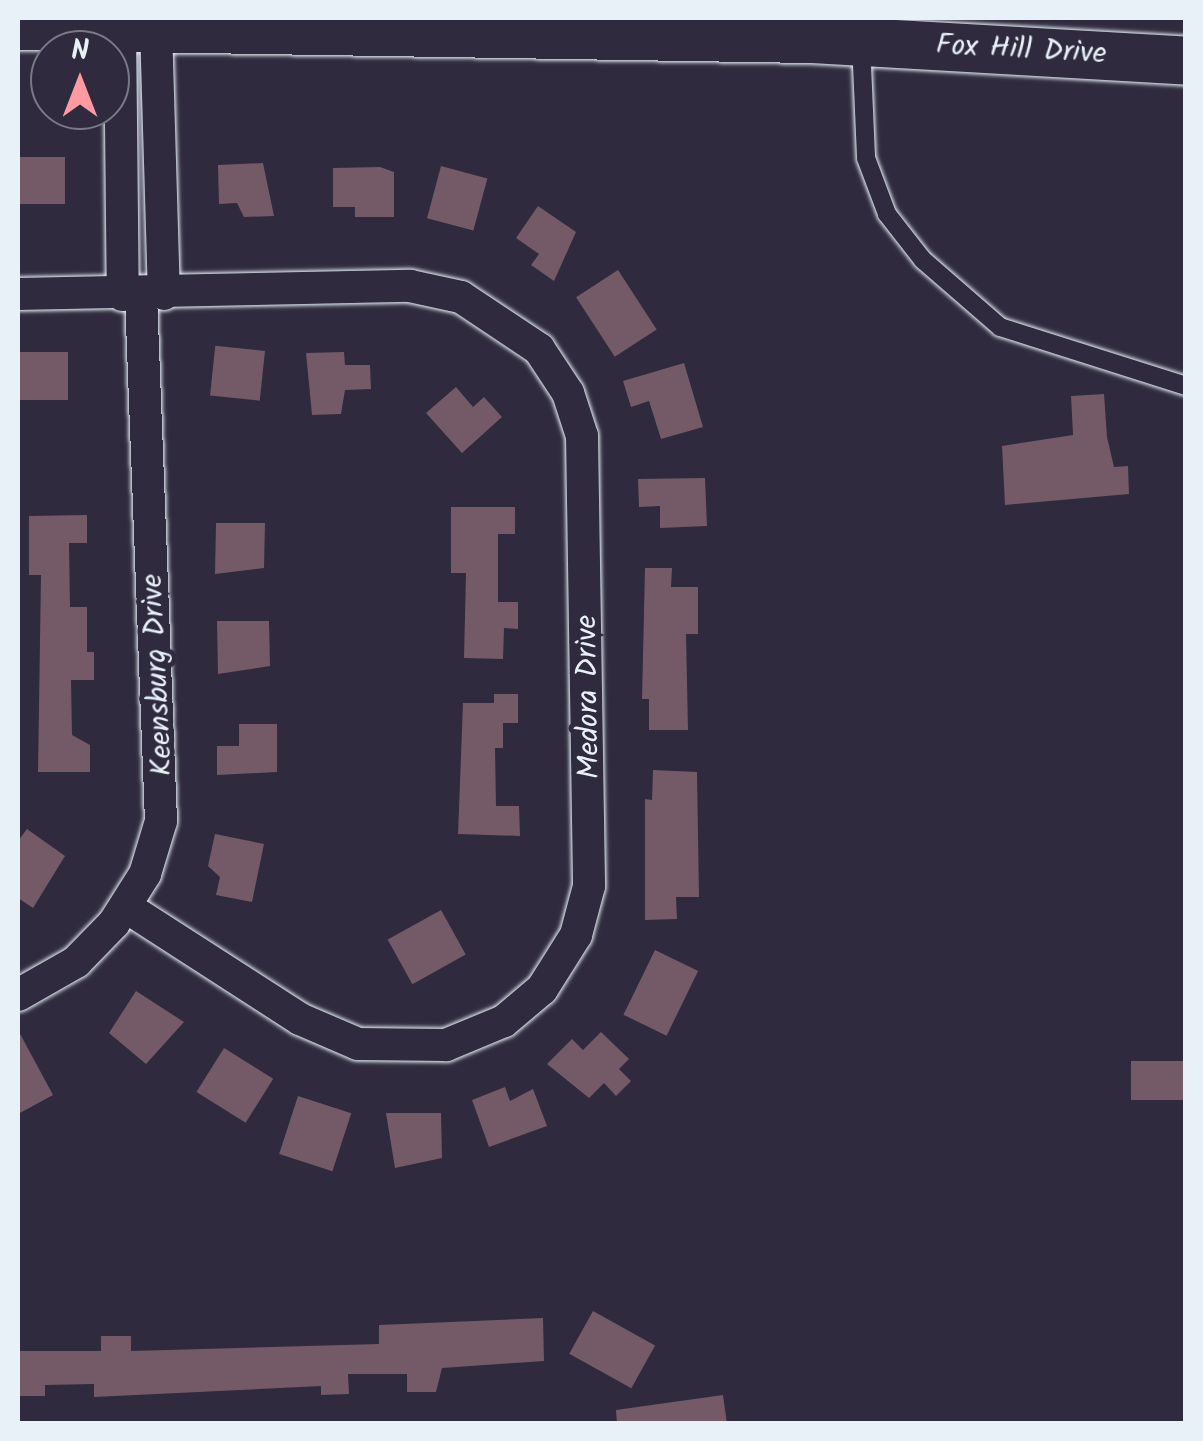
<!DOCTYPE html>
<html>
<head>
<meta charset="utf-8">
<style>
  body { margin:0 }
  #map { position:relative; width:1203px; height:1441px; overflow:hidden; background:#2f2a3d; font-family:Kalam,sans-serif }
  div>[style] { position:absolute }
  .building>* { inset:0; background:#735a66; transform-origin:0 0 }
  .roads { filter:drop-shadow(0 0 2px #e8f1f8) drop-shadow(0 0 2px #e8f1f8) }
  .lane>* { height:18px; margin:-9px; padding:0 9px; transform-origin:9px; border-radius:9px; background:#2f2a3d }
  .street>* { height:32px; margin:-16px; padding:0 16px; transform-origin:16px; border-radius:16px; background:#2f2a3d }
  .secondary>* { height:48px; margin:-24px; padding:0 24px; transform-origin:24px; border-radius:24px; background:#2f2a3d }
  span { translate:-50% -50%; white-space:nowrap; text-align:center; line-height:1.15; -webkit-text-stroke:10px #2f2a3d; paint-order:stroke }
  .street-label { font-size:30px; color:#e8f1f8 }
  .frame { position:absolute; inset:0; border:20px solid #e8f1f8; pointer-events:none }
  .north { position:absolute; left:30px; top:30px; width:100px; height:100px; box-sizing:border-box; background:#2f2a3d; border:2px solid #797a88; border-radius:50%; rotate:0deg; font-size:28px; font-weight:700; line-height:40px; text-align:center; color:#e8f1f8 }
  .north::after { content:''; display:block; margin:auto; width:35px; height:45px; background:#ff9aa2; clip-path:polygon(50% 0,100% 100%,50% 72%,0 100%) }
</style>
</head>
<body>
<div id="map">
  <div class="building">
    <div style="left:18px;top:157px;width:47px;height:47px"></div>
    <div style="clip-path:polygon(263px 163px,274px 216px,244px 217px,237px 203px,219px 204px,218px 165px)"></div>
    <div style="left:441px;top:166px;width:48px;height:54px;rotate:15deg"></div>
    <div style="clip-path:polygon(380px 167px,394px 172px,394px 217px,355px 217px,355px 207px,333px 207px,333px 168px)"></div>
    <div style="clip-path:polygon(538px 206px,576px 232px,554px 281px,531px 265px,539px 254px,516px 238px)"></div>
    <div style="left:618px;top:270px;width:71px;height:50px;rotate:57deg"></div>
    <div style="left:265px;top:351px;width:50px;height:50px;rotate:96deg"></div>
    <div style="left:18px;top:352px;width:50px;height:48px"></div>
    <div style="clip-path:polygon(344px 352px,345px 365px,370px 365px,371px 389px,345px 390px,341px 414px,312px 415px,306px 353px)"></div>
    <div style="clip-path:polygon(684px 363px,703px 427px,661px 439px,649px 401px,631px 407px,623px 381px)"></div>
    <div style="clip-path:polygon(456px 387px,473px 407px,484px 397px,502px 417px,462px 453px,426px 413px)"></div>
    <div style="clip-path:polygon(1104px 394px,1107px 437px,1114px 467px,1128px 466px,1129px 494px,1005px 505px,1002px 446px,1073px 435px,1071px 396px)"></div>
    <div style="clip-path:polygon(705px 478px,707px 526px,660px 528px,660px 506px,639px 507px,638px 479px)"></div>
    <div style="clip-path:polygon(451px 507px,515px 507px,515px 534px,498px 534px,498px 602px,518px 602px,518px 629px,504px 628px,503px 659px,464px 658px,466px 573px,451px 573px)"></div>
    <div style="clip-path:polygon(87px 515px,87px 543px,69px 543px,70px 607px,87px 607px,87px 652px,94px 652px,94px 680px,71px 680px,72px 735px,90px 745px,90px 772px,38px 772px,41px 575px,29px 575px,29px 516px)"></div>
    <div style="clip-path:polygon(216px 523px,265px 523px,264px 568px,215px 574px)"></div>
    <div style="clip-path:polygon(645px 568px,672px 568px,671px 587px,698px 587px,698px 634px,686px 634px,688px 730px,649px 730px,649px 699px,642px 699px)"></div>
    <div style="clip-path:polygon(217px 621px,269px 621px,270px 666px,218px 674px)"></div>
    <div style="clip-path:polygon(494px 694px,518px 694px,518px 723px,503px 723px,503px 748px,495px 748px,496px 806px,519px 806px,520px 836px,458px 834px,463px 703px,494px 703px)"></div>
    <div style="clip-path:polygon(239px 724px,277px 724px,277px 772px,217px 775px,217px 746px,239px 746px)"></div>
    <div style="clip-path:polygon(653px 770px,697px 772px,699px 897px,676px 897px,677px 919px,645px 920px,645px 799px,652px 800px)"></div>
    <div style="clip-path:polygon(27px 829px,65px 856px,33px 908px,18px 898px,18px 841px)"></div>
    <div style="clip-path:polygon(215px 834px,264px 844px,252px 902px,216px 895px,220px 877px,208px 866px)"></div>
    <div style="left:441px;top:910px;width:51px;height:61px;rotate:61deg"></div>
    <div style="left:655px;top:950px;width:48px;height:72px;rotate:26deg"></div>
    <div style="clip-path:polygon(136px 991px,184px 1022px,146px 1064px,109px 1033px)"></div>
    <div style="clip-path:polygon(18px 1030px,53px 1095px,18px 1114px)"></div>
    <div style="clip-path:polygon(601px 1032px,629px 1059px,619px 1069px,631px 1081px,616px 1096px,604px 1083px,589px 1098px,547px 1064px,572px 1039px,583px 1050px)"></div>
    <div style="left:224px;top:1048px;width:58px;height:52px;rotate:32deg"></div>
    <div style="left:1186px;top:1061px;width:39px;height:55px;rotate:90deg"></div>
    <div style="clip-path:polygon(505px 1087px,510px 1101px,533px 1089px,547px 1126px,489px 1147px,472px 1100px)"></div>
    <div style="left:298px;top:1096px;width:56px;height:61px;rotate:18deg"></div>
    <div style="clip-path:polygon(386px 1113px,441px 1113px,442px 1158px,395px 1168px)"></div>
    <div style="left:593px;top:1311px;width:71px;height:49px;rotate:29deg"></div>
    <div style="clip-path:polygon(543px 1318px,544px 1361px,442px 1368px,436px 1392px,407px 1392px,407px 1374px,348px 1374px,349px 1394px,321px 1395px,321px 1386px,94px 1397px,94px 1384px,45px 1385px,45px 1396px,18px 1396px,18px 1351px,101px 1351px,101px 1336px,131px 1336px,131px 1351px,379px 1344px,379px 1325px)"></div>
    <div style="clip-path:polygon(723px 1395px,727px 1424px,617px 1424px,616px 1410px)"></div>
  </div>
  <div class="roads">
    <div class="lane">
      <div style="left:861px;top:42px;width:116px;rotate:87.5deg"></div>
      <div style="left:866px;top:158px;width:60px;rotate:69.4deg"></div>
      <div style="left:887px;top:214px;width:58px;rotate:52deg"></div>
      <div style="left:923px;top:260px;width:102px;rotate:41deg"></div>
      <div style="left:1000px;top:327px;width:195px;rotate:17.6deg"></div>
    </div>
    <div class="street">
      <div style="left:120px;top:27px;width:268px;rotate:89.4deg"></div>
      <div style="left:156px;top:27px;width:267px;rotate:88.3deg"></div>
      <div style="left:18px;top:294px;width:392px;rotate:-1.2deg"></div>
      <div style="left:410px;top:286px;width:52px;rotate:12.2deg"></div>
      <div style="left:461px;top:297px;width:94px;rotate:33.7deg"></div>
      <div style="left:539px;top:349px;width:53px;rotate:56.6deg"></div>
      <div style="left:568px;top:393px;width:45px;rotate:72deg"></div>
      <div style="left:582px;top:436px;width:450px;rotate:89.1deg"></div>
      <div style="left:589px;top:886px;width:51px;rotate:104.9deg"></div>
      <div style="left:576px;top:935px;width:64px;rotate:122.2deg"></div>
      <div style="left:542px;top:989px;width:50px;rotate:139.9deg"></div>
      <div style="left:504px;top:1021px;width:63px;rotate:157.5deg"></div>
      <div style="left:446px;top:1045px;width:88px;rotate:-179.3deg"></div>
      <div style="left:358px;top:1044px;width:63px;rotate:-156.7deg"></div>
      <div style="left:300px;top:1019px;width:207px;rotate:-147.2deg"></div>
      <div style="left:18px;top:995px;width:67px;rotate:-29.6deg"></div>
      <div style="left:76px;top:962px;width:54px;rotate:-45.7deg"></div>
      <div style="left:114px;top:923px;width:58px;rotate:-57.7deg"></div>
      <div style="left:145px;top:874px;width:55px;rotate:-73.2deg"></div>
      <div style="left:161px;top:821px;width:526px;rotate:-92.18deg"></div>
    </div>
    <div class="secondary">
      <div style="left:18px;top:26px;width:792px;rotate:0.94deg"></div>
      <div style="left:810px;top:39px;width:377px;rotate:3.3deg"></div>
    </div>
  </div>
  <div class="street-label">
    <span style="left:1021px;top:50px;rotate:3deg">Fox Hill Drive</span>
    <span style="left:158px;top:675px;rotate:-93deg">Keensburg Drive</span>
    <span style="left:589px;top:697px;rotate:-91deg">Medora Drive</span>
  </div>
  <div class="frame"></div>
  <div class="north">N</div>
</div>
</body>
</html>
